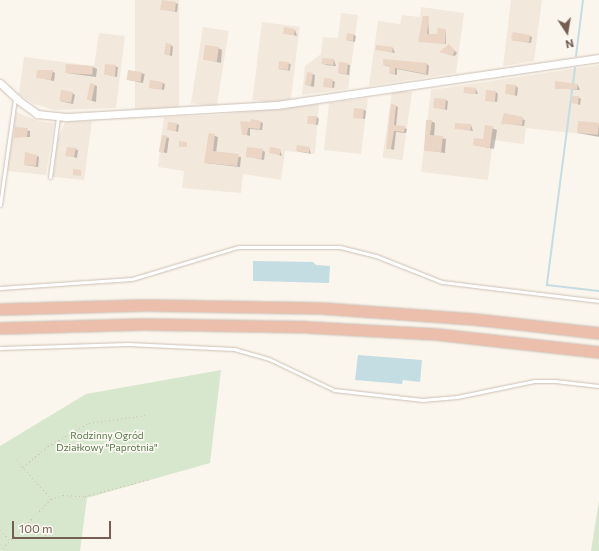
<!DOCTYPE html>
<html>
<head>
<meta charset="utf-8">
<style>
  body { margin:0 }
  #map { position:relative; width:599px; height:551px; overflow:hidden; background:#fbf6ed; font-family:Commissioner,sans-serif }
  div>[style] { position:absolute }
  .residential>* { inset:0; background:#f2e8dc; transform-origin:0 0 }
  .green>* { inset:0; background:#d7e7cd }
  .water>* { inset:0; background:#c3dde3 }
  .shadow>* { inset:0; background:#0003; transform-origin:0 0 }
  .stream>* { height:2px; margin:-1px; padding:0 1px; transform-origin:1px; border-radius:1px; background:#c3dde3 }
  .building>* { inset:0; background:#ebd6c6; transform-origin:0 0 }
  .path>* { height:1px; margin-top:-0.5px; transform-origin:0; background:repeating-linear-gradient(90deg,#d2bbab 0 1px,transparent 0 4px) }
  .roads { filter:drop-shadow(0 0 1px #ccbfb4) drop-shadow(0 0 1px #ccbfb4) }
  .service>* { height:3px; margin:-1.5px; padding:0 1.5px; transform-origin:1.5px; border-radius:1.5px; background:#fff }
  .tertiary>* { height:7px; margin:-3.5px; padding:0 3.5px; transform-origin:3.5px; border-radius:3.5px; background:#fff }
  .motorway>* { height:11px; margin:-5.5px; padding:0 5.5px; transform-origin:5.5px; border-radius:5.5px; background:#ecbfad }
  span { translate:-50% -50%; white-space:nowrap; text-align:center; line-height:1.15; -webkit-text-stroke:3px #fdfaf4; paint-order:stroke }
  .park-label { font-size:10px; color:#57784c }
  .north { position:absolute; left:547px; top:12px; width:40px; height:40px; -webkit-text-stroke:3px #fdfaf4; paint-order:stroke; rotate:168deg; font-size:11px; font-weight:700; line-height:16px; text-align:center; color:#745f52 }
  .north::after { content:''; display:block; margin:auto; width:14px; height:18px; background:#745f52; clip-path:polygon(50% 0,100% 100%,50% 72%,0 100%) }
  .scale { position:absolute; left:12px; top:521px; width:99px; height:18px; box-sizing:border-box; border:2px solid #745f52; border-top:0; padding-left:5px; font-size:12px; line-height:14px; white-space:nowrap; color:#745f52; -webkit-text-stroke:3px #fdfaf4; paint-order:stroke }
</style>
</head>
<body>
<div id="map">
  <div class="residential">
    <div style="left:135px;top:0;width:44px;height:109px"></div>
    <div style="clip-path:polygon(511px 0,542px 0,534px 61px,503px 66px)"></div>
    <div style="clip-path:polygon(421px 7px,464px 13px,456px 73px,369px 86px,378px 21px,400px 24px,402px 15px,420px 17px)"></div>
    <div style="clip-path:polygon(341px 13px,358px 15px,348px 89px,302px 95px,305px 66px,321px 54px,323px 37px,338px 38px)"></div>
    <div style="left:262px;top:22px;width:38px;height:79px;rotate:7deg"></div>
    <div style="left:203px;top:27px;width:26px;height:77px;rotate:9deg"></div>
    <div style="clip-path:polygon(99px 33px,125px 36px,116px 108px,54px 110px,34px 104px,19px 94px,24px 57px,94px 66px)"></div>
    <div style="clip-path:polygon(599px 65px,599px 136px,526px 128px,524px 144px,493px 140px,488px 180px,421px 172px,431px 90px)"></div>
    <div style="left:412px;top:92px;width:69px;height:20px;rotate:98deg"></div>
    <div style="clip-path:polygon(368px 98px,361px 154px,324px 150px,329px 103px)"></div>
    <div style="clip-path:polygon(319px 104px,315px 154px,285px 151px,281px 180px,243px 174px,241px 193px,182px 188px,184px 171px,158px 167px,164px 117px,218px 115px)"></div>
    <div style="clip-path:polygon(16px 112px,38px 121px,54px 123px,46px 175px,7px 171px)"></div>
    <div style="clip-path:polygon(92px 121px,84px 180px,53px 177px,58px 138px,65px 122px)"></div>
  </div>
  <div class="green">
    <div style="clip-path:polygon(221px 370px,210px 463px,87px 498px,80px 551px,0 551px,0 446px,86px 394px)"></div>
    <div style="clip-path:polygon(599px 500px,599px 551px,591px 551px)"></div>
  </div>
  <div class="water">
    <div style="clip-path:polygon(253px 261px,313px 262px,316px 265px,330px 266px,329px 283px,253px 281px)"></div>
    <div style="clip-path:polygon(358px 355px,422px 360px,420px 382px,403px 380px,402px 384px,355px 380px)"></div>
  </div>
  <div class="shadow">
    <div style="clip-path:polygon(175px 3px,178px 4px,177px 12px,161px 9px)"></div>
    <div style="clip-path:polygon(428px 17px,429px 35px,438px 35px,446px 30px,446px 44px,419px 41px)"></div>
    <div style="clip-path:polygon(295px 30px,297px 36px,284px 33px)"></div>
    <div style="clip-path:polygon(354px 35px,356px 36px,355px 42px,347px 40px)"></div>
    <div style="clip-path:polygon(530px 36px,532px 37px,531px 43px,514px 40px)"></div>
    <div style="clip-path:polygon(171px 45px,173px 47px,172px 56px,165px 54px)"></div>
    <div style="clip-path:polygon(450px 46px,457px 53px,455px 56px,441px 52px)"></div>
    <div style="clip-path:polygon(218px 48px,222px 50px,221px 63px,204px 59px)"></div>
    <div style="clip-path:polygon(393px 48px,395px 53px,376px 49px)"></div>
    <div style="clip-path:polygon(323px 59px,334px 60px,336px 66px,325px 65px)"></div>
    <div style="clip-path:polygon(384px 60px,427px 64px,429px 66px,428px 75px,397px 69px,397px 75px,393px 74px,390px 73px,391px 67px,384px 65px)"></div>
    <div style="left:280px;top:62px;width:11px;height:7px;rotate:10deg"></div>
    <div style="clip-path:polygon(340px 63px,350px 65px,349px 75px,339px 73px)"></div>
    <div style="clip-path:polygon(106px 65px,118px 67px,117px 77px,105px 74px)"></div>
    <div style="clip-path:polygon(93px 67px,97px 69px,96px 77px,67px 73px)"></div>
    <div style="clip-path:polygon(52px 71px,55px 73px,54px 81px,37px 77px)"></div>
    <div style="left:129px;top:71px;width:16px;height:9px;rotate:11deg"></div>
    <div style="clip-path:polygon(312px 74px,315px 75px,314px 87px,307px 85px)"></div>
    <div style="clip-path:polygon(332px 80px,335px 82px,334px 88px,324px 86px)"></div>
    <div style="clip-path:polygon(162px 83px,165px 84px,164px 90px,150px 87px)"></div>
    <div style="clip-path:polygon(91px 84px,97px 86px,96px 102px,89px 100px)"></div>
    <div style="clip-path:polygon(578px 85px,580px 90px,556px 88px)"></div>
    <div style="clip-path:polygon(516px 86px,518px 88px,517px 96px,506px 93px)"></div>
    <div style="clip-path:polygon(465px 88px,476px 89px,478px 94px,467px 93px)"></div>
    <div style="clip-path:polygon(496px 92px,498px 94px,497px 102px,486px 100px)"></div>
    <div style="clip-path:polygon(72px 93px,75px 95px,73px 104px,60px 101px)"></div>
    <div style="clip-path:polygon(578px 97px,581px 99px,580px 105px,572px 102px)"></div>
    <div style="clip-path:polygon(445px 100px,448px 101px,447px 110px,434px 107px)"></div>
    <div style="clip-path:polygon(396px 106px,398px 107px,396px 126px,407px 129px,406px 133px,396px 132px,394px 150px,387px 148px)"></div>
    <div style="clip-path:polygon(364px 110px,366px 111px,365px 119px,354px 117px)"></div>
    <div style="clip-path:polygon(504px 114px,525px 120px,524px 126px,502px 123px)"></div>
    <div style="clip-path:polygon(317px 117px,319px 119px,318px 125px,308px 123px)"></div>
    <div style="clip-path:polygon(431px 121px,435px 123px,434px 137px,446px 139px,445px 153px,425px 150px)"></div>
    <div style="clip-path:polygon(260px 122px,263px 123px,262px 130px,250px 129px,250px 136px,243px 134px,251px 123px)"></div>
    <div style="clip-path:polygon(177px 124px,179px 125px,178px 132px,168px 129px)"></div>
    <div style="clip-path:polygon(599px 124px,599px 137px,578px 133px)"></div>
    <div style="clip-path:polygon(471px 125px,473px 131px,456px 128px)"></div>
    <div style="clip-path:polygon(486px 126px,497px 130px,494px 149px,474px 145px,484px 140px)"></div>
    <div style="clip-path:polygon(16px 128px,30px 131px,30px 137px,15px 137px)"></div>
    <div style="clip-path:polygon(209px 134px,218px 137px,216px 153px,241px 157px,240px 167px,205px 163px)"></div>
    <div style="clip-path:polygon(167px 137px,169px 138px,167px 153px,161px 152px)"></div>
    <div style="clip-path:polygon(309px 148px,311px 154px,297px 151px)"></div>
    <div style="clip-path:polygon(75px 149px,78px 150px,77px 158px,66px 155px)"></div>
    <div style="clip-path:polygon(262px 150px,265px 152px,264px 160px,247px 156px)"></div>
    <div style="clip-path:polygon(280px 150px,282px 156px,270px 152px)"></div>
    <div style="clip-path:polygon(37px 156px,39px 157px,38px 167px,25px 165px)"></div>
  </div>
  <div class="stream">
    <div style="left:576px;top:56px;width:56px;rotate:-82.9deg"></div>
    <div style="left:575px;top:68px;width:219px;rotate:97.4deg"></div>
    <div style="left:547px;top:285px;width:52px;rotate:6.6deg"></div>
  </div>
  <div class="building">
    <div style="clip-path:polygon(162px 0,176px 2px,175px 11px,160px 10px)"></div>
    <div style="clip-path:polygon(423px 16px,429px 16px,427px 34px,437px 34px,438px 28px,446px 29px,445px 44px,418px 42px)"></div>
    <div style="clip-path:polygon(284px 27px,295px 29px,294px 35px,283px 34px)"></div>
    <div style="clip-path:polygon(513px 32px,530px 35px,529px 42px,513px 41px,511px 38px)"></div>
    <div style="left:347px;top:33px;width:7px;height:7px;rotate:8deg"></div>
    <div style="clip-path:polygon(166px 43px,171px 44px,170px 55px,164px 54px)"></div>
    <div style="clip-path:polygon(449px 44px,455px 51px,452px 56px,439px 52px)"></div>
    <div style="left:205px;top:45px;width:14px;height:15px;rotate:8deg"></div>
    <div style="left:376px;top:45px;width:17px;height:5px;rotate:7deg"></div>
    <div style="left:322px;top:58px;width:12px;height:6px;rotate:5deg"></div>
    <div style="clip-path:polygon(383px 59px,427px 63px,426px 74px,395px 68px,395px 74px,389px 73px,390px 66px,383px 65px)"></div>
    <div style="left:279px;top:61px;width:10px;height:8px;rotate:6deg"></div>
    <div style="left:339px;top:62px;width:9px;height:11px;rotate:6deg"></div>
    <div style="left:66px;top:64px;width:27px;height:9px;rotate:4deg"></div>
    <div style="left:105px;top:64px;width:11px;height:11px;rotate:5deg"></div>
    <div style="clip-path:polygon(37px 70px,53px 70px,51px 80px,36px 78px)"></div>
    <div style="left:128px;top:70px;width:14px;height:10px;rotate:8deg"></div>
    <div style="left:307px;top:72px;width:6px;height:13px;rotate:9deg"></div>
    <div style="left:324px;top:78px;width:9px;height:9px;rotate:6deg"></div>
    <div style="left:150px;top:80px;width:13px;height:8px;rotate:9deg"></div>
    <div style="clip-path:polygon(555px 81px,578px 84px,577px 89px,555px 89px)"></div>
    <div style="left:90px;top:83px;width:5px;height:17px;rotate:11deg"></div>
    <div style="left:506px;top:84px;width:10px;height:10px;rotate:6deg"></div>
    <div style="left:464px;top:87px;width:12px;height:6px;rotate:5deg"></div>
    <div style="left:61px;top:90px;width:12px;height:11px;rotate:9deg"></div>
    <div style="left:486px;top:90px;width:10px;height:11px;rotate:6deg"></div>
    <div style="clip-path:polygon(572px 96px,579px 96px,578px 104px,571px 103px)"></div>
    <div style="left:434px;top:98px;width:12px;height:10px;rotate:5deg"></div>
    <div style="clip-path:polygon(391px 104px,396px 105px,394px 125px,405px 126px,404px 132px,394px 131px,391px 149px,386px 149px)"></div>
    <div style="left:354px;top:108px;width:10px;height:10px;rotate:6deg"></div>
    <div style="clip-path:polygon(504px 113px,523px 117px,522px 125px,501px 124px)"></div>
    <div style="clip-path:polygon(308px 116px,317px 116px,316px 124px,307px 124px)"></div>
    <div style="clip-path:polygon(251px 119px,261px 121px,260px 129px,248px 128px,247px 135px,242px 135px,240px 121px,250px 122px)"></div>
    <div style="clip-path:polygon(426px 120px,432px 120px,430px 135px,443px 136px,441px 152px,424px 151px)"></div>
    <div style="left:578px;top:121px;width:21px;height:12px;rotate:5deg"></div>
    <div style="left:168px;top:122px;width:9px;height:8px;rotate:6deg"></div>
    <div style="left:455px;top:123px;width:16px;height:6px;rotate:4deg"></div>
    <div style="clip-path:polygon(485px 125px,493px 126px,490px 148px,473px 145px,474px 138px,483px 139px)"></div>
    <div style="clip-path:polygon(15px 127px,28px 128px,27px 137px,14px 138px)"></div>
    <div style="clip-path:polygon(209px 133px,215px 134px,213px 151px,239px 154px,237px 166px,204px 163px)"></div>
    <div style="left:162px;top:135px;width:5px;height:17px;rotate:11deg"></div>
    <div style="clip-path:polygon(179px 141px,187px 142px,187px 147px,179px 147px)"></div>
    <div style="left:297px;top:145px;width:13px;height:6px;rotate:9deg"></div>
    <div style="clip-path:polygon(67px 147px,76px 148px,74px 157px,65px 156px)"></div>
    <div style="left:247px;top:147px;width:16px;height:10px;rotate:7deg"></div>
    <div style="left:270px;top:147px;width:11px;height:6px;rotate:10deg"></div>
    <div style="clip-path:polygon(25px 152px,37px 155px,36px 166px,24px 165px)"></div>
    <div style="clip-path:polygon(73px 169px,81px 170px,81px 176px,73px 175px)"></div>
  </div>
  <div class="path">
    <div style="left:16px;top:460px;width:52px;rotate:47.4deg"></div>
    <div style="left:23px;top:467px;width:33px;rotate:-40deg"></div>
    <div style="left:48px;top:446px;width:47px;rotate:-29.3deg"></div>
    <div style="left:89px;top:423px;width:58px;rotate:-8deg"></div>
    <div style="left:31px;top:520px;width:25px;rotate:45deg"></div>
    <div style="left:0;top:530px;width:14px;rotate:45deg"></div>
    <div style="left:0;top:551px;width:73px;rotate:-45.6deg"></div>
    <div style="left:51px;top:499px;width:13px;rotate:-18deg"></div>
    <div style="left:63px;top:495px;width:22px;rotate:3deg"></div>
    <div style="left:85px;top:496px;width:67px;rotate:-14.7deg"></div>
  </div>
  <div class="roads">
    <div class="service">
      <div style="left:50px;top:177px;width:61px;rotate:-82.4deg"></div>
      <div style="left:0;top:205px;width:108px;rotate:-82deg"></div>
      <div style="left:0;top:288px;width:132px;rotate:-3.9deg"></div>
      <div style="left:132px;top:279px;width:111px;rotate:-16.8deg"></div>
      <div style="left:238px;top:247px;width:102px"></div>
      <div style="left:340px;top:247px;width:37px;rotate:14deg"></div>
      <div style="left:376px;top:256px;width:71px;rotate:21.5deg"></div>
      <div style="left:442px;top:282px;width:158px;rotate:6.9deg"></div>
      <div style="left:0;top:348px;width:128px;rotate:-1.8deg"></div>
      <div style="left:128px;top:344px;width:106px;rotate:2.7deg"></div>
      <div style="left:234px;top:349px;width:36px;rotate:16deg"></div>
      <div style="left:269px;top:359px;width:72px;rotate:25.5deg"></div>
      <div style="left:334px;top:390px;width:89px;rotate:6.5deg"></div>
      <div style="left:422px;top:400px;width:35px;rotate:-5deg"></div>
      <div style="left:457px;top:397px;width:79px;rotate:-11.7deg"></div>
      <div style="left:534px;top:381px;width:21px"></div>
      <div style="left:555px;top:381px;width:44px;rotate:6.5deg"></div>
    </div>
    <div class="tertiary">
      <div style="left:0;top:83px;width:25px;rotate:43deg"></div>
      <div style="left:18px;top:100px;width:24px;rotate:36deg"></div>
      <div style="left:37px;top:114px;width:29px;rotate:6deg"></div>
      <div style="left:66px;top:117px;width:211px;rotate:-3.3deg"></div>
      <div style="left:277px;top:105px;width:325px;rotate:-8.3deg"></div>
    </div>
    <div class="motorway">
      <div style="left:0;top:309px;width:145px;rotate:-1.6deg"></div>
      <div style="left:145px;top:305px;width:176px;rotate:1deg"></div>
      <div style="left:321px;top:308px;width:153px;rotate:4.1deg"></div>
      <div style="left:474px;top:319px;width:126px;rotate:6.4deg"></div>
      <div style="left:0;top:328px;width:143px;rotate:-1.6deg"></div>
      <div style="left:143px;top:324px;width:164px;rotate:1deg"></div>
      <div style="left:307px;top:327px;width:129px;rotate:3.1deg"></div>
      <div style="left:436px;top:334px;width:164px;rotate:6.3deg"></div>
    </div>
  </div>
  <div class="park-label">
    <span style="left:107px;top:441px">Rodzinny Ogród<br>Działkowy "Paprotnia"</span>
  </div>
  <div class="north">N</div>
  <div class="scale">100 m</div>
</div>
</body>
</html>
